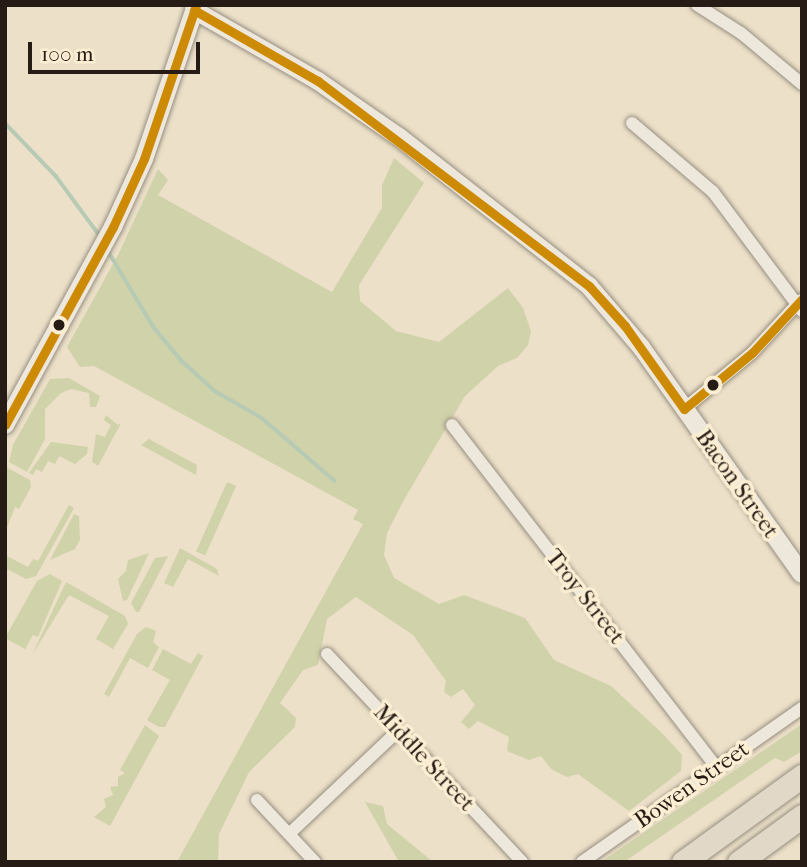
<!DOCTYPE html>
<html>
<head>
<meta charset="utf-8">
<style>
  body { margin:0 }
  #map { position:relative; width:807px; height:867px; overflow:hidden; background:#ece0c8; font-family:"IM FELL French Canon",serif }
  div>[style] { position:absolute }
  .green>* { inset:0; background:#d0d2aa; transform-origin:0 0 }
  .stream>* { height:3.5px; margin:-1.75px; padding:0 1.75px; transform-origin:1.75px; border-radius:1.75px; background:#b6cab4 }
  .roads { filter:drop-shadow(0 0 2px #978f81) drop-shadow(0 0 2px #978f81) }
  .street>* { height:12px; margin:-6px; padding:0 6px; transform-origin:6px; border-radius:6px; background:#eee8dc }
  .secondary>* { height:18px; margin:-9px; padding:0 9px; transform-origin:9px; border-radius:9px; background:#eee8dc }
  .highway>* { height:23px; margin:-11.5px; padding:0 11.5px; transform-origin:11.5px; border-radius:11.5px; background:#e1d8c7 }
  .bus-1>* { height:9px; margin:-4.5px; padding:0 4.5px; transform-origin:4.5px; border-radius:4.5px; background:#cd8a04 }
  .dots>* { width:19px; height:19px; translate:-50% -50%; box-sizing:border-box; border:4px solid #fceed2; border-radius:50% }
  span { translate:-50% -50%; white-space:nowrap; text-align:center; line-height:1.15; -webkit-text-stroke:7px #fceed2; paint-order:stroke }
  .street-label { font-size:23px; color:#261b15 }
  .frame { position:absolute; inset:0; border:7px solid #261b15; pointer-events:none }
  .scale { position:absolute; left:28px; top:42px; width:172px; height:32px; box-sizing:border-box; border:4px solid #261b15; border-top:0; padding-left:9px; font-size:21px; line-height:24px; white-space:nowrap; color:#261b15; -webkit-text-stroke:5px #fceed2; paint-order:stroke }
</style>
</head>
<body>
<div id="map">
  <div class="green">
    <div style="clip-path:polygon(394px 158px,424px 183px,359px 285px,360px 301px,396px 331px,439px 342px,508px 288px,523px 308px,531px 331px,528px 345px,517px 358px,498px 366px,465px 396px,405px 498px,387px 533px,384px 555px,394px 578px,439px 604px,464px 595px,525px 618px,554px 660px,611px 686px,662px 733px,682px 755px,681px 771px,629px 811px,578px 774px,567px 777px,551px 769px,541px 756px,529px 760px,507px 751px,509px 737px,478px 721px,469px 729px,461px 722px,475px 705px,463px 689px,451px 697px,444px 692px,446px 681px,413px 635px,356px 597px,327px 619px,318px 665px,303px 670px,280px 703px,296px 718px,295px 727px,249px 772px,219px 834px,218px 862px,177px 862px,363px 524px,353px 519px,358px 510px,94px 366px,80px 367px,67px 347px,119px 253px,158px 169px,168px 180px,158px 195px,332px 292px,382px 208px,382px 185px)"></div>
    <div style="clip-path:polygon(69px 378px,100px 396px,96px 407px,90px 407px,89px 393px,71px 389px,61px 393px,45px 409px,45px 439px,27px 472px,9px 462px,13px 445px,50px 379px)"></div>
    <div style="clip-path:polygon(106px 415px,118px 425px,121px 423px,98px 466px,92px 462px,96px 434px,105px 437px,111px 425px,104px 420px)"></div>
    <div style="clip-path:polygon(149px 439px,197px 465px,196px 475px,141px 445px)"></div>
    <div style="clip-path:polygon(51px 442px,88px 447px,87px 454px,75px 464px,59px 456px,55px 464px,48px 461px,42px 472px,36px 469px,33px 475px,29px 473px)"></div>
    <div style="clip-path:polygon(6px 467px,30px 480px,31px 487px,19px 509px,15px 507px,5px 533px)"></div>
    <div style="left:227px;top:482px;width:10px;height:76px;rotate:24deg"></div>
    <div style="clip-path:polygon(69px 505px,74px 508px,36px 576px,26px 579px,5px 568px,5px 555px,28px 567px,33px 559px,38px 561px)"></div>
    <div style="clip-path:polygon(74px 514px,79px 516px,80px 540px,75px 549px,50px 560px)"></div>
    <div style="clip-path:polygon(180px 548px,217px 569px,219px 576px,188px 559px,173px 587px,164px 583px)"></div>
    <div style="clip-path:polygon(149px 553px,127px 600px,123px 601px,118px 579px,126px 571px,128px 560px)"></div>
    <div style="clip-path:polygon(168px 556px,139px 612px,136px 612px,131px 603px,155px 558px)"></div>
    <div style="clip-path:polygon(50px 574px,62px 581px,38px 637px,33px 635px,25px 649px,5px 638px,37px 581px)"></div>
    <div style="clip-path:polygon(66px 582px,125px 616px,128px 624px,113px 649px,96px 639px,109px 616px,69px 595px,32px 655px)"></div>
    <div style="clip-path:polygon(146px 627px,156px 631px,153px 642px,159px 647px,148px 668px,130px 658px,109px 697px,104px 694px,137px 634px)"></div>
    <div style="clip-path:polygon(163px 649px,191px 664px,198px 653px,203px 656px,165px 727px,159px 727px,147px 720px,170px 680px,152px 670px)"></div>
    <div style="clip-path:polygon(802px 724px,802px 751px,784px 762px,775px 758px,624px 862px,601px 862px)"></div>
    <div style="clip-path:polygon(145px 725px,159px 736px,110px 826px,94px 817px,106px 807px,104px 799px,113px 795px,110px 787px,118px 786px,118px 777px,125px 773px,120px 770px)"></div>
    <div style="clip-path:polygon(365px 802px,383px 806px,387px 824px,433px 862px,399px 862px)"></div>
  </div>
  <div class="stream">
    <div style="left:5px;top:123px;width:74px;rotate:46.1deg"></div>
    <div style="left:56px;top:176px;width:74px;rotate:53.7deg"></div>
    <div style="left:107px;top:249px;width:90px;rotate:59.1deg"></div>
    <div style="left:153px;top:326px;width:44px;rotate:50.5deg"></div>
    <div style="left:181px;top:360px;width:46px;rotate:42.4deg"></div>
    <div style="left:215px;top:391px;width:54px;rotate:29.9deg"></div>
    <div style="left:262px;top:418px;width:96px;rotate:40.8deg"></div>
  </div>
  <div class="roads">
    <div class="street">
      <div style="left:697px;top:5px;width:52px;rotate:32.5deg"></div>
      <div style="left:741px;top:33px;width:80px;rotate:39.9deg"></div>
      <div style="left:632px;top:123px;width:106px;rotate:40.4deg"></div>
      <div style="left:713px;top:192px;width:149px;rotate:53.2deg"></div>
      <div style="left:684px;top:409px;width:88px;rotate:-39.5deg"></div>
      <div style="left:752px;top:353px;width:72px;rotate:-47.2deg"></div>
      <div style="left:452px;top:425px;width:433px;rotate:52.3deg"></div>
      <div style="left:327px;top:654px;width:285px;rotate:46.8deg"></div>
      <div style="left:257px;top:800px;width:85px;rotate:46.9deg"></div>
      <div style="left:289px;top:834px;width:150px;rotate:-43.4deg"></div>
      <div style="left:582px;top:862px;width:269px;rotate:-35deg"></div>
    </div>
    <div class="secondary">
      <div style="left:194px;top:10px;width:143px;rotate:29.8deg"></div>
      <div style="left:318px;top:81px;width:98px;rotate:34.7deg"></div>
      <div style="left:399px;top:137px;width:241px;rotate:38.1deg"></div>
      <div style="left:589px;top:286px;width:80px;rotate:49.6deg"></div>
      <div style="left:641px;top:347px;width:278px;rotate:54.7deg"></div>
      <div style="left:5px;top:425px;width:226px;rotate:-61.4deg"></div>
      <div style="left:113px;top:227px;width:75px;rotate:-65.5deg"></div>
      <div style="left:144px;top:159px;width:163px;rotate:-71.3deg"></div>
    </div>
    <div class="highway">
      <div style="left:683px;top:862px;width:147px;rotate:-35.9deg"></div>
      <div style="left:739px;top:862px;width:78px;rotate:-36.1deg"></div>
    </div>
  </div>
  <div class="bus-1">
    <div style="left:194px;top:10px;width:143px;rotate:29.8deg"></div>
    <div style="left:318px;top:81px;width:340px;rotate:37.1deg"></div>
    <div style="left:589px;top:286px;width:54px;rotate:48deg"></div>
    <div style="left:625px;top:326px;width:102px;rotate:54.6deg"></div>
    <div style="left:684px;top:409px;width:88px;rotate:-39.5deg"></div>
    <div style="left:752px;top:353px;width:74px;rotate:-47.2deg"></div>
    <div style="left:5px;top:425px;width:226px;rotate:-61.4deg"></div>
    <div style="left:113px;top:227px;width:75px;rotate:-65.5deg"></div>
    <div style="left:144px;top:159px;width:163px;rotate:-71.3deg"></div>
  </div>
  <div class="dots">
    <div style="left:59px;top:325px;background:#261b15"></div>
    <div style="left:713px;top:385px;background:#261b15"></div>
  </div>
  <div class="street-label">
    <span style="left:737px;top:484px;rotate:55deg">Bacon Street</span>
    <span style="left:585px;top:597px;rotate:52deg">Troy Street</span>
    <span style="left:424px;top:758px;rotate:47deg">Middle Street</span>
    <span style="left:692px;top:785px;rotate:-35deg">Bowen Street</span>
  </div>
  <div class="frame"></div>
  <div class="scale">100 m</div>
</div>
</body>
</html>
